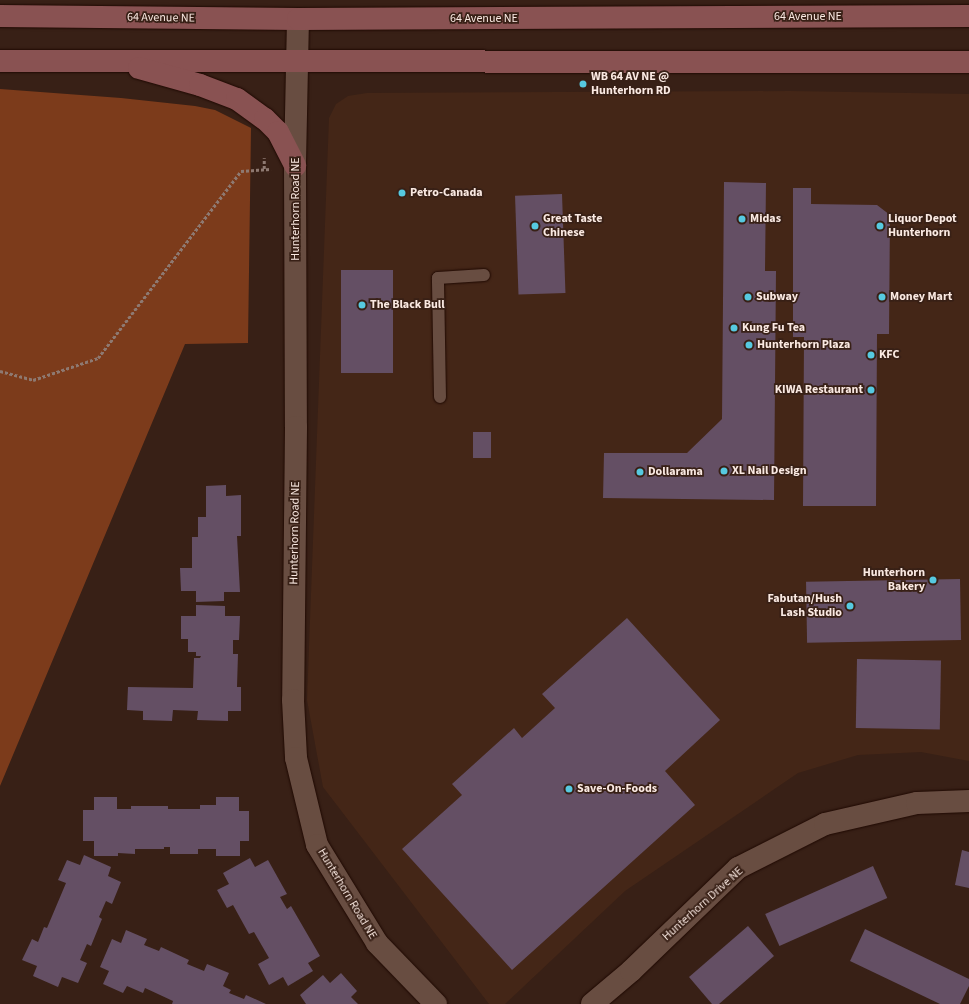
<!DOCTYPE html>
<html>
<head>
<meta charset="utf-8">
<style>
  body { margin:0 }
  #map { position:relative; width:969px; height:1004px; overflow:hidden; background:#382016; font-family:"Source Sans 3",sans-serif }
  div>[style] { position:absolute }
  .built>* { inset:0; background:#442617 }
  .green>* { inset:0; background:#7c3b1b }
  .building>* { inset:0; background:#644f64; transform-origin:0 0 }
  .path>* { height:2.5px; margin-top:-1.25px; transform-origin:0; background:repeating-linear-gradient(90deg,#8e7971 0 3px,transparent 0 5px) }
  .roads { filter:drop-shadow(0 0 1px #1f0902) drop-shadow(0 0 1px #1f0902) }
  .service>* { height:12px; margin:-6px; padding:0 6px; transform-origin:6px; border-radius:6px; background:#684d41 }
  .minor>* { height:22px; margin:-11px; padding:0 11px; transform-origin:11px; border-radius:11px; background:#684d41 }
  .secondary>* { height:22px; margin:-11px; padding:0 11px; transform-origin:11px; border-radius:11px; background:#895252 }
  .dots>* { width:11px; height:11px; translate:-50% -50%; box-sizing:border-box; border:2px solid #382016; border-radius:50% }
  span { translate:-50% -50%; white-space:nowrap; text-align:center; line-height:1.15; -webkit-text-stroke:3.5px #382016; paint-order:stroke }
  .street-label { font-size:12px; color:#fae9e2 }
  .poi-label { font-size:12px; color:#fae9e2; font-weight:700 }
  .left { translate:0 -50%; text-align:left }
  .right { translate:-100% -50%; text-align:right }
</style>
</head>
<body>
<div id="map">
  <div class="built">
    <div style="clip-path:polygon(789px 91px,969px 94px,969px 761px,921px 752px,858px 755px,798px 773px,625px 891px,505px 1004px,489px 1004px,323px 787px,307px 700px,329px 118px,336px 104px,348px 96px,367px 93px)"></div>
  </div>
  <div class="green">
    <div style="clip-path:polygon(0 89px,121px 98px,195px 106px,215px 110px,251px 128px,248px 343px,185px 344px,0 786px)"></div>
  </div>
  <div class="building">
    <div style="clip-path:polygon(724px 182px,766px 183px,765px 271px,776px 271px,774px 500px,603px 498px,604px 453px,687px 453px,722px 419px)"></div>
    <div style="clip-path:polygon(793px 188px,811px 188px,811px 204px,877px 205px,890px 215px,889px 334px,877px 334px,876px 506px,803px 506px,804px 337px,793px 337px)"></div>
    <div style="left:562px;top:194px;width:99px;height:47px;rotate:88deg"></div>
    <div style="left:341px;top:270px;width:52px;height:103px"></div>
    <div style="left:473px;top:432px;width:18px;height:26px"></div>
    <div style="clip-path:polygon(226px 485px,226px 496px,241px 495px,241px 536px,237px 536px,240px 592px,224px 592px,224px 601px,196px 602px,196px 591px,181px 591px,180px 568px,192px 568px,192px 537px,198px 537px,198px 517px,206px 517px,206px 486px)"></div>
    <div style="left:960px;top:579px;width:61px;height:154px;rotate:89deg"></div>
    <div style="clip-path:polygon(196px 605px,225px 606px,225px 616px,240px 616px,239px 640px,233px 640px,233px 654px,238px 654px,237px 687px,241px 687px,241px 711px,228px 711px,228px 721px,197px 720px,198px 711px,173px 710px,172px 721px,143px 720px,143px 711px,127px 710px,128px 687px,193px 688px,194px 658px,200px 658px,201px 656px,196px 656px,196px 652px,188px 652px,188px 639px,181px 639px,181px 616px,196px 616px)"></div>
    <div style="clip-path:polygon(627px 618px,720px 720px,665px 771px,695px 805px,512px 970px,402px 849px,462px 795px,452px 784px,514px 728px,522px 738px,555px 708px,542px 694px)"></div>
    <div style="left:857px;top:659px;width:84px;height:69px;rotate:1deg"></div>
    <div style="clip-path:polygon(94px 797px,117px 797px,117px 809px,131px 809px,131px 806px,168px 806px,168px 809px,200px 809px,200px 805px,216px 805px,216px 797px,239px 797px,239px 811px,249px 811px,249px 841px,240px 841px,240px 856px,216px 856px,216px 849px,198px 849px,198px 854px,170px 854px,170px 847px,164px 847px,164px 849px,135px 849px,135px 854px,118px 853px,118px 856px,94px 856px,94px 841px,83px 841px,83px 810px,94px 810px)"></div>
    <div style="clip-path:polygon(962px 850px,969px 852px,969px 888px,955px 885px)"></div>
    <div style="clip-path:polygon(84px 855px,111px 867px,108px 876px,121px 882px,112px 904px,106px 901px,99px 917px,102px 919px,91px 946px,87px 944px,80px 960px,87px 963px,78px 983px,62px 977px,58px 987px,33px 976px,37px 966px,22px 960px,32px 939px,38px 942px,44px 927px,47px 928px,66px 883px,58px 880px,67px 860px,80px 865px)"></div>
    <div style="clip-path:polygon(250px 858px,255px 867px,268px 860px,287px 894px,280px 897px,287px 909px,291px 906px,320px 956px,308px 963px,313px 971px,288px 986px,283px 977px,269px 985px,258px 964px,269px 958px,254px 932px,249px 934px,233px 905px,227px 908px,217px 890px,229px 884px,223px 873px)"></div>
    <div style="left:873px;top:866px;width:35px;height:118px;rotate:66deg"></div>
    <div style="clip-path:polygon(748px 926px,774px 956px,719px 1004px,712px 1004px,689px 977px)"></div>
    <div style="clip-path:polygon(865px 929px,969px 979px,969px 986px,960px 1004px,940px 1004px,850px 961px)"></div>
    <div style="clip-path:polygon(126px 930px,147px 939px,144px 945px,159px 951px,161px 947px,189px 960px,187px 964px,204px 971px,207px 964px,229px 973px,223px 986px,231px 990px,229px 993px,244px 999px,246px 995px,266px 1004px,172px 1004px,173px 1001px,145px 988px,143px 993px,127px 986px,123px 993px,103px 984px,109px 971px,100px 967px,112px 939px,121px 943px)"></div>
    <div style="clip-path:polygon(341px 973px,357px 991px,351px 997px,358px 1004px,306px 1004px,300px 995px,323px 975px,330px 983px)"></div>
  </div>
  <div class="path">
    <div style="left:264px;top:169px;width:11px;rotate:-90deg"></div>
    <div style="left:0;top:371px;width:34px;rotate:15deg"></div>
    <div style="left:33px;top:380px;width:69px;rotate:-18.7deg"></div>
    <div style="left:98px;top:358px;width:235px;rotate:-52.6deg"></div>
    <div style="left:241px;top:171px;width:30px;rotate:-4deg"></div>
  </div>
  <div class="roads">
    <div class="service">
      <div style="left:440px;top:397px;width:119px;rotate:-91deg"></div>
      <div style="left:438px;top:278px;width:46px;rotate:-3.7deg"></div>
    </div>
    <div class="minor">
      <div style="left:298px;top:19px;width:147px;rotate:91.2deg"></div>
      <div style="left:295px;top:166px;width:261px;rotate:89.8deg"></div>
      <div style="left:296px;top:427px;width:273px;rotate:90.6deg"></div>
      <div style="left:293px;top:700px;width:58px;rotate:87deg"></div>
      <div style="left:296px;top:758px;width:89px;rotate:76.4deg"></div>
      <div style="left:317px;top:845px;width:115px;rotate:58.5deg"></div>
      <div style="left:377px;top:943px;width:85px;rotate:46deg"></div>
      <div style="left:592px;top:1004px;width:51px;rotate:-40.2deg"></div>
      <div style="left:631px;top:971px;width:149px;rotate:-43.9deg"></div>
      <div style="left:738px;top:868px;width:97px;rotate:-26.8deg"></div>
      <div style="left:825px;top:824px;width:94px;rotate:-12.9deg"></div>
      <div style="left:917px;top:803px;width:52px;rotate:-2.2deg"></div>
    </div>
    <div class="secondary">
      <div style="left:0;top:16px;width:298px;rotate:0.6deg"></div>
      <div style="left:298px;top:19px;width:671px;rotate:-0.26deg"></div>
      <div style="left:0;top:61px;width:969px;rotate:0.06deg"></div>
      <div style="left:139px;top:68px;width:63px;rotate:15.6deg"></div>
      <div style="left:200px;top:85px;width:40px;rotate:21deg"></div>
      <div style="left:237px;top:99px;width:34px;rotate:36deg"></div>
      <div style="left:265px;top:119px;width:18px;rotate:45deg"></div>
      <div style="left:278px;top:132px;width:38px;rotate:63deg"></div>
    </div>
  </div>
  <div class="dots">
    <div style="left:583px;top:84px;background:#56c9e0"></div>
    <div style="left:402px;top:193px;background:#56c9e0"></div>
    <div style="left:742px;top:219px;background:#56c9e0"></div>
    <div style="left:535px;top:226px;background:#56c9e0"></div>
    <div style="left:880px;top:226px;background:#56c9e0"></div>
    <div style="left:748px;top:297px;background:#56c9e0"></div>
    <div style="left:882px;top:297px;background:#56c9e0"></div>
    <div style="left:362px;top:305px;background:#56c9e0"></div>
    <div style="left:734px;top:328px;background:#56c9e0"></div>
    <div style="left:749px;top:345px;background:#56c9e0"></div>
    <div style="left:871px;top:355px;background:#56c9e0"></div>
    <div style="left:871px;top:390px;background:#56c9e0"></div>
    <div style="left:724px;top:471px;background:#56c9e0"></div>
    <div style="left:640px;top:472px;background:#56c9e0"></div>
    <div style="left:933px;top:580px;background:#56c9e0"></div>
    <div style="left:850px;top:606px;background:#56c9e0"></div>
    <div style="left:569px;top:789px;background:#56c9e0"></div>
  </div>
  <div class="street-label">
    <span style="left:808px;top:17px">64 Avenue NE</span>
    <span style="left:161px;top:18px;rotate:1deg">64 Avenue NE</span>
    <span style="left:484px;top:19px">64 Avenue NE</span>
    <span style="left:296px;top:209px;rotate:-90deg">Hunterhorn Road NE</span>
    <span style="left:295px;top:533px;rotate:-89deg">Hunterhorn Road NE</span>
    <span style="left:347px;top:894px;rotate:59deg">Hunterhorn Road NE</span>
    <span style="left:703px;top:904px;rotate:-42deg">Hunterhorn Drive NE</span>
  </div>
  <div class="poi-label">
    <span class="left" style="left:591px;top:84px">WB 64 AV NE @<br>Hunterhorn RD</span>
    <span class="left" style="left:410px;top:193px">Petro-Canada</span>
    <span class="left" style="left:543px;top:226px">Great Taste<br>Chinese</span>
    <span class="left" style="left:750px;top:219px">Midas</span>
    <span class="left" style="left:888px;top:226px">Liquor Depot<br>Hunterhorn</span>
    <span class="left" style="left:756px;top:297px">Subway</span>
    <span class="left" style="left:890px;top:297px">Money Mart</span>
    <span class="left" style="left:370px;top:305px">The Black Bull</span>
    <span class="left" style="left:742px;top:328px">Kung Fu Tea</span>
    <span class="left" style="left:757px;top:345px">Hunterhorn Plaza</span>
    <span class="left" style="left:879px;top:355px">KFC</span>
    <span class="right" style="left:863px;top:390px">KIWA Restaurant</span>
    <span class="left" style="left:732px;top:471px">XL Nail Design</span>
    <span class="left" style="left:648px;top:472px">Dollarama</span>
    <span class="right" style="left:925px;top:580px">Hunterhorn<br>Bakery</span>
    <span class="right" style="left:842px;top:606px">Fabutan/Hush<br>Lash Studio</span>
    <span class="left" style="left:577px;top:789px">Save-On-Foods</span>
  </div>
</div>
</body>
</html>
